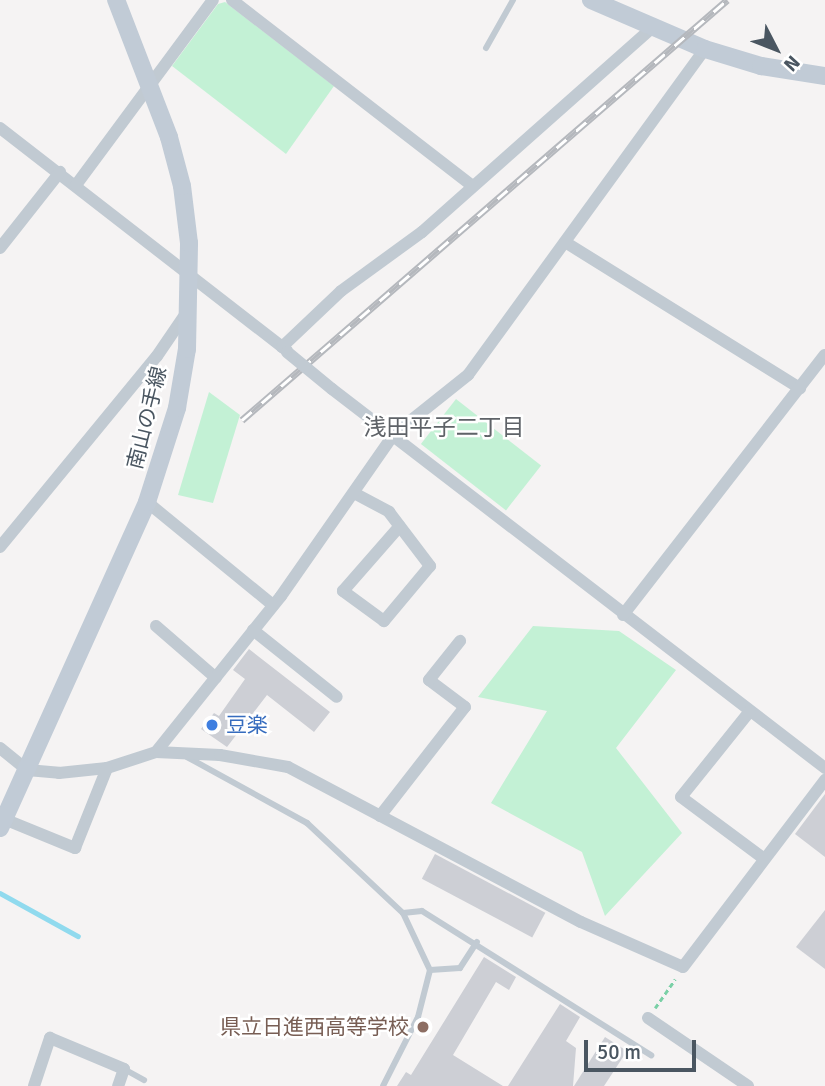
<!DOCTYPE html>
<html>
<head>
<meta charset="utf-8">
<style>
  body { margin:0 }
  #map { position:relative; width:825px; height:1086px; overflow:hidden; background:#f5f3f3; font-family:Signika,"Noto Sans JP",sans-serif }
  div>[style] { position:absolute }
  .green>* { inset:0; background:#c3f1d5; transform-origin:0 0 }
  .stream>* { height:4.5px; margin:-2.25px; padding:0 2.25px; transform-origin:2.25px; border-radius:2.25px; background:#90daee }
  .building>* { inset:0; background:#cdcfd5; transform-origin:0 0 }
  .path>* { height:2.5px; margin-top:-1.25px; transform-origin:0; background:repeating-linear-gradient(90deg,#7ad0a6 0 5px,transparent 0 8.5px) }
  .lane>* { height:6px; margin:-3px; padding:0 3px; transform-origin:3px; border-radius:3px; background:#c1cad2 }
  .street>* { height:12px; margin:-6px; padding:0 6px; transform-origin:6px; border-radius:6px; background:#c1cad2 }
  .secondary>* { height:18px; margin:-9px; padding:0 9px; transform-origin:9px; border-radius:9px; background:#c1cbd6 }
  .rail>* { height:7px; margin-top:-3.5px; transform-origin:0; background:repeating-linear-gradient(90deg,#fff 0 13px,#b5b8bd 0 26px); box-sizing:border-box; border-block:2px solid #b5b8bd }
  .street-bridge>* { height:12px; margin:-6px; padding:0 6px; transform-origin:6px; border-radius:6px; background:#c1cad2 }
  .dots>* { width:19px; height:19px; translate:-50% -50%; box-sizing:border-box; border:4px solid #fff; border-radius:50% }
  span { translate:-50% -50%; white-space:nowrap; text-align:center; line-height:1.15; -webkit-text-stroke:5px #fff; paint-order:stroke }
  .street-label { font-size:21px; color:#4a5661 }
  .shop-label { font-size:21px; color:#366cbe }
  .left { translate:0 -50%; text-align:left }
  .education-label { font-size:21px; color:#785e54 }
  .right { translate:-100% -50%; text-align:right }
  .neighbourhood-label { font-size:23px; color:#5f6368 }
  .north { position:absolute; left:741px; top:14px; width:70px; height:70px; -webkit-text-stroke:5px #fff; paint-order:stroke; rotate:132deg; font-size:19px; font-weight:700; line-height:28px; text-align:center; color:#4a5661 }
  .north::after { content:''; display:block; margin:auto; width:24px; height:32px; background:#4a5661; clip-path:polygon(50% 0,100% 100%,50% 72%,0 100%) }
  .scale { position:absolute; left:584px; top:1040px; width:112px; height:32px; box-sizing:border-box; border:4px solid #4a5661; border-top:0; padding-left:9px; font-size:21px; line-height:24px; white-space:nowrap; color:#4a5661; -webkit-text-stroke:5px #fff; paint-order:stroke }
</style>
</head>
<body>
<div id="map">
  <div class="green">
    <div style="clip-path:polygon(225px 2px,334px 86px,286px 154px,172px 66px,218px 4px)"></div>
    <div style="clip-path:polygon(209px 392px,240px 415px,213px 503px,178px 495px)"></div>
    <div style="left:456px;top:399px;width:108px;height:57px;rotate:38deg"></div>
    <div style="clip-path:polygon(533px 626px,619px 631px,676px 670px,616px 748px,682px 833px,605px 916px,582px 852px,491px 803px,547px 711px,478px 697px)"></div>
  </div>
  <div class="stream">
    <div style="left:0;top:893px;width:89px;rotate:28.9deg"></div>
  </div>
  <div class="building">
    <div style="clip-path:polygon(249px 649px,330px 712px,314px 732px,267px 695px,227px 747px,201px 729px,214px 713px,219px 716px,245px 679px,233px 670px)"></div>
    <div style="clip-path:polygon(825px 794px,825px 857px,795px 834px)"></div>
    <div style="left:435px;top:854px;width:125px;height:28px;rotate:28deg"></div>
    <div style="clip-path:polygon(825px 910px,825px 969px,796px 947px)"></div>
    <div style="clip-path:polygon(484px 957px,516px 977px,509px 990px,496px 982px,453px 1055px,503px 1086px,397px 1086px,406px 1072px,411px 1075px)"></div>
    <div style="clip-path:polygon(560px 1004px,580px 1017px,566px 1041px,576px 1048px,573px 1086px,508px 1086px)"></div>
    <div style="clip-path:polygon(605px 1037px,627px 1051px,604px 1086px,574px 1086px)"></div>
  </div>
  <div class="path">
    <div style="left:655px;top:1008px;width:35px;rotate:-55deg"></div>
  </div>
  <div class="lane">
    <div style="left:486px;top:48px;width:55px;rotate:-60.6deg"></div>
    <div style="left:187px;top:757px;width:137px;rotate:28.8deg"></div>
    <div style="left:307px;top:823px;width:132px;rotate:43.2deg"></div>
    <div style="left:403px;top:913px;width:63px;rotate:64.7deg"></div>
    <div style="left:430px;top:970px;width:49px;rotate:104.3deg"></div>
    <div style="left:418px;top:1017px;width:77px;rotate:116.9deg"></div>
    <div style="left:403px;top:913px;width:19px;rotate:-6deg"></div>
    <div style="left:422px;top:911px;width:271px;rotate:32.2deg"></div>
    <div style="left:430px;top:970px;width:30px;rotate:-4deg"></div>
    <div style="left:460px;top:968px;width:31px;rotate:-57deg"></div>
    <div style="left:124px;top:1069px;width:23px;rotate:29deg"></div>
  </div>
  <div class="street">
    <div style="left:232px;top:0;width:304px;rotate:37.7deg"></div>
    <div style="left:0;top:128px;width:363px;rotate:37.8deg"></div>
    <div style="left:76px;top:185px;width:230px;rotate:-53.5deg"></div>
    <div style="left:565px;top:242px;width:277px;rotate:31.9deg"></div>
    <div style="left:0;top:248px;width:97px;rotate:-51.7deg"></div>
    <div style="left:282px;top:347px;width:81px;rotate:-43.5deg"></div>
    <div style="left:341px;top:291px;width:100px;rotate:-36.1deg"></div>
    <div style="left:422px;top:232px;width:307px;rotate:-41.6deg"></div>
    <div style="left:332px;top:389px;width:622px;rotate:37.55deg"></div>
    <div style="left:354px;top:493px;width:40px;rotate:28deg"></div>
    <div style="left:389px;top:512px;width:68px;rotate:52.8deg"></div>
    <div style="left:430px;top:566px;width:72px;rotate:129.9deg"></div>
    <div style="left:384px;top:621px;width:51px;rotate:-143.8deg"></div>
    <div style="left:343px;top:591px;width:86px;rotate:-48.8deg"></div>
    <div style="left:147px;top:502px;width:163px;rotate:39.3deg"></div>
    <div style="left:0;top:547px;width:247px;rotate:-50.6deg"></div>
    <div style="left:157px;top:356px;width:53px;rotate:-55.7deg"></div>
    <div style="left:623px;top:615px;width:329px;rotate:-52.2deg"></div>
    <div style="left:156px;top:626px;width:79px;rotate:40.9deg"></div>
    <div style="left:253px;top:630px;width:107px;rotate:38.6deg"></div>
    <div style="left:750px;top:711px;width:110px;rotate:128.7deg"></div>
    <div style="left:681px;top:797px;width:102px;rotate:36.6deg"></div>
    <div style="left:0;top:748px;width:35px;rotate:39deg"></div>
    <div style="left:27px;top:770px;width:32px;rotate:5deg"></div>
    <div style="left:59px;top:773px;width:48px;rotate:-5.9deg"></div>
    <div style="left:107px;top:768px;width:52px;rotate:-18.1deg"></div>
    <div style="left:156px;top:752px;width:64px;rotate:2.7deg"></div>
    <div style="left:220px;top:755px;width:69px;rotate:10deg"></div>
    <div style="left:288px;top:767px;width:331px;rotate:27.9deg"></div>
    <div style="left:581px;top:922px;width:111px;rotate:23.8deg"></div>
    <div style="left:683px;top:967px;width:235px;rotate:-52.8deg"></div>
    <div style="left:156px;top:752px;width:200px;rotate:-51.3deg"></div>
    <div style="left:281px;top:596px;width:198px;rotate:-55.1deg"></div>
    <div style="left:394px;top:434px;width:95px;rotate:-38.6deg"></div>
    <div style="left:468px;top:375px;width:403px;rotate:-54deg"></div>
    <div style="left:380px;top:816px;width:138px;rotate:-52.1deg"></div>
    <div style="left:465px;top:707px;width:45px;rotate:-143.1deg"></div>
    <div style="left:429px;top:680px;width:50px;rotate:-51.5deg"></div>
    <div style="left:4px;top:819px;width:77px;rotate:22.2deg"></div>
    <div style="left:75px;top:848px;width:86px;rotate:-68.2deg"></div>
    <div style="left:648px;top:1018px;width:121px;rotate:34.2deg"></div>
    <div style="left:34px;top:1086px;width:51px;rotate:-71.6deg"></div>
    <div style="left:50px;top:1038px;width:80px;rotate:22.7deg"></div>
    <div style="left:124px;top:1069px;width:18px;rotate:109deg"></div>
  </div>
  <div class="secondary">
    <div style="left:591px;top:0;width:124px;rotate:23.3deg"></div>
    <div style="left:705px;top:49px;width:59px;rotate:16.9deg"></div>
    <div style="left:761px;top:66px;width:65px;rotate:8.9deg"></div>
    <div style="left:0;top:828px;width:358px;rotate:-65.7deg"></div>
    <div style="left:147px;top:502px;width:99px;rotate:-72.3deg"></div>
    <div style="left:177px;top:408px;width:60px;rotate:-80.4deg"></div>
    <div style="left:187px;top:349px;width:106px;rotate:-88.9deg"></div>
    <div style="left:189px;top:243px;width:57px;rotate:-97deg"></div>
    <div style="left:182px;top:186px;width:51px;rotate:-104.9deg"></div>
    <div style="left:169px;top:137px;width:147px;rotate:-111.1deg"></div>
  </div>
  <div class="rail">
    <div style="left:242px;top:420px;width:642px;rotate:-40.89deg"></div>
  </div>
  <div class="street-bridge">
    <div style="left:287px;top:352px;width:58px;rotate:39.4deg"></div>
  </div>
  <div class="dots">
    <div style="left:212px;top:725px;background:#3f7fe0"></div>
    <div style="left:423px;top:1027px;background:#8d6e63"></div>
  </div>
  <div class="street-label">
    <span style="left:147px;top:418px;rotate:-76deg">南山の手線</span>
  </div>
  <div class="shop-label">
    <span class="left" style="left:226px;top:725px">豆楽</span>
  </div>
  <div class="education-label">
    <span class="right" style="left:409px;top:1027px">県立日進西高等学校</span>
  </div>
  <div class="neighbourhood-label">
    <span style="left:444px;top:428px">浅田平子二丁目</span>
  </div>
  <div class="north">N</div>
  <div class="scale">50 m</div>
</div>
</body>
</html>
